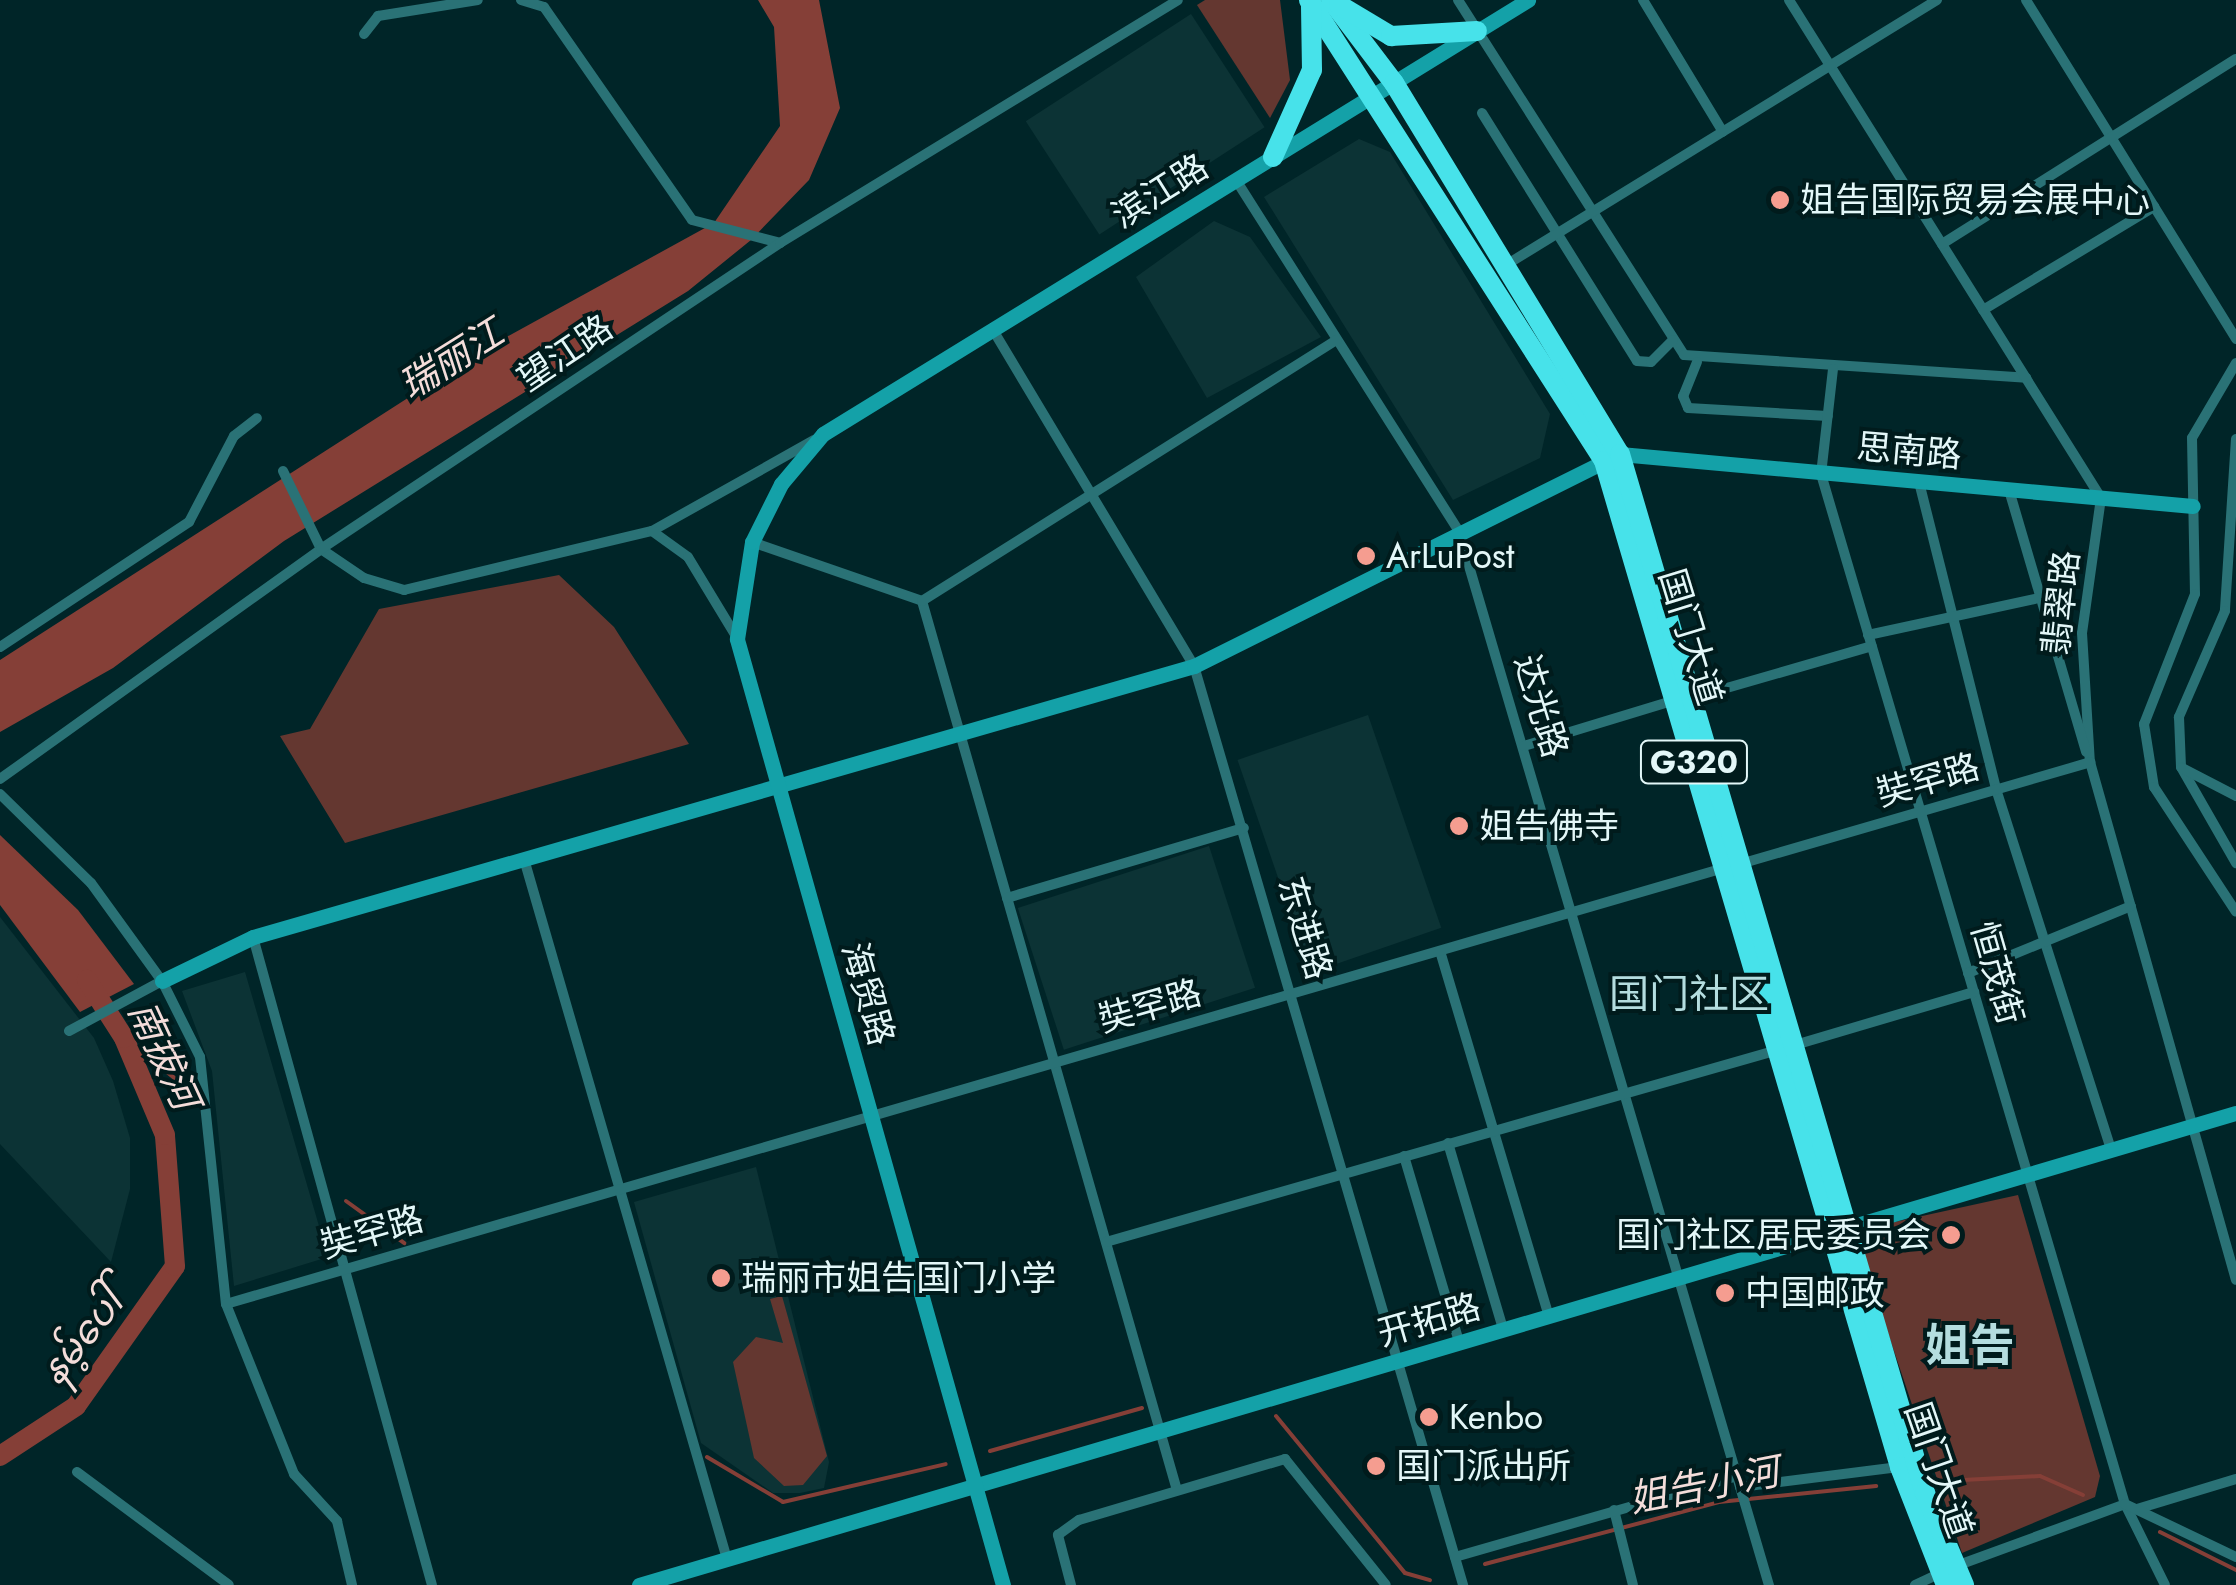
<!DOCTYPE html>
<html>
<head>
<meta charset="utf-8">
<style>
  body { margin:0 }
  #map { position:relative; width:2236px; height:1585px; overflow:hidden; background:#002528; font-family:Jost,"Noto Sans SC","Noto Sans Myanmar",sans-serif }
  div>[style] { position:absolute }
  .built>* { inset:0; background:#0c3335; transform-origin:0 0 }
  .green>* { inset:0; background:#643730 }
  .water>* { inset:0; background:#853f37 }
  .stream>* { height:4px; margin:-2px; padding:0 2px; transform-origin:2px; border-radius:2px; background:#853f37 }
  .river>* { height:20px; margin:-10px; padding:0 10px; transform-origin:10px; border-radius:10px; background:#853f37 }
  .street>* { height:10px; margin:-5px; padding:0 5px; transform-origin:5px; border-radius:5px; background:#2a7276 }
  .secondary>* { height:15px; margin:-7.5px; padding:0 7.5px; transform-origin:7.5px; border-radius:7.5px; background:#14a1a8 }
  .highway>* { height:20px; margin:-10px; padding:0 10px; transform-origin:10px; border-radius:10px; background:#47e2ea }
  .dots>* { width:28px; height:28px; translate:-50% -50%; box-sizing:border-box; border:5px solid #001b1c; border-radius:50% }
  span { translate:-50% -50%; white-space:nowrap; text-align:center; line-height:1.15; -webkit-text-stroke:8px #001b1c; paint-order:stroke }
  .shield-label span { padding:2px 8px; background:#001b1c; border:2px solid; border-radius:8px; -webkit-text-stroke-width:0 }
  .shield-label { font-size:32px; color:#e3f7f8; font-weight:700 }
  .street-label { font-size:35px; color:#e3f7f8 }
  .poi-label { font-size:35px; color:#e3f7f8 }
  .left { translate:0 -50%; text-align:left }
  .right { translate:-100% -50%; text-align:right }
  .water-label { font-size:38px; color:#f4ddda; font-style:italic }
  .quarter-label { font-size:40px; color:#b4dddf }
  .district-label { font-size:45px; color:#b4dddf; font-weight:700 }
</style>
</head>
<body>
<div id="map">
  <div class="built">
    <div style="left:1191px;top:14px;width:135px;height:197px;rotate:57deg"></div>
    <div style="clip-path:polygon(1359px 139px,1390px 152px,1550px 414px,1540px 458px,1453px 500px,1264px 197px)"></div>
    <div style="clip-path:polygon(1214px 221px,1250px 237px,1321px 337px,1207px 398px,1136px 277px)"></div>
    <div style="left:1368px;top:715px;width:225px;height:138px;rotate:71deg"></div>
    <div style="left:1209px;top:846px;width:149px;height:201px;rotate:72deg"></div>
    <div style="clip-path:polygon(0 917px,94px 1038px,113px 1081px,130px 1138px,130px 1189px,111px 1262px,0 1144px)"></div>
    <div style="clip-path:polygon(245px 972px,328px 1257px,234px 1286px,212px 1071px,182px 991px)"></div>
    <div style="clip-path:polygon(756px 1167px,829px 1462px,824px 1488px,800px 1493px,773px 1493px,701px 1443px,634px 1202px)"></div>
  </div>
  <div class="green">
    <div style="clip-path:polygon(1205px 0,1280px 0,1290px 80px,1270px 118px,1197px 5px)"></div>
    <div style="clip-path:polygon(559px 575px,614px 627px,689px 744px,345px 843px,280px 736px,310px 729px,379px 609px)"></div>
    <div style="clip-path:polygon(2018px 1195px,2100px 1476px,2095px 1497px,1962px 1553px,1863px 1259px,1872px 1227px)"></div>
    <div style="clip-path:polygon(782px 1296px,827px 1456px,803px 1485px,784px 1486px,754px 1458px,733px 1362px,756px 1337px,783px 1343px,770px 1299px)"></div>
  </div>
  <div class="water">
    <div style="clip-path:polygon(758px 0,819px 0,840px 108px,809px 180px,751px 240px,688px 291px,284px 541px,113px 668px,0 732px,0 660px,481px 351px,714px 223px,780px 126px,774px 27px)"></div>
    <div style="clip-path:polygon(0 835px,78px 910px,134px 984px,80px 1012px,0 905px)"></div>
  </div>
  <div class="stream">
    <div style="left:124px;top:1038px;width:98px;rotate:38.4deg"></div>
    <div style="left:346px;top:1201px;width:72px;rotate:35.9deg"></div>
    <div style="left:1276px;top:1416px;width:203px;rotate:50.6deg"></div>
    <div style="left:1405px;top:1573px;width:26px;rotate:16deg"></div>
    <div style="left:990px;top:1451px;width:158px;rotate:-15.8deg"></div>
    <div style="left:707px;top:1457px;width:88px;rotate:30.6deg"></div>
    <div style="left:783px;top:1502px;width:167px;rotate:-13.1deg"></div>
    <div style="left:1944px;top:1481px;width:96px;rotate:-3deg"></div>
    <div style="left:2040px;top:1476px;width:47px;rotate:23.8deg"></div>
    <div style="left:2160px;top:1532px;width:85px;rotate:26.6deg"></div>
    <div style="left:1485px;top:1564px;width:242px;rotate:-14.8deg"></div>
    <div style="left:1719px;top:1502px;width:158px;rotate:-5.8deg"></div>
  </div>
  <div class="river">
    <div style="left:0;top:1456px;width:91px;rotate:-33.3deg"></div>
    <div style="left:76px;top:1406px;width:171px;rotate:-54.7deg"></div>
    <div style="left:175px;top:1266px;width:131px;rotate:-94.4deg"></div>
    <div style="left:165px;top:1135px;width:105px;rotate:-112.9deg"></div>
    <div style="left:124px;top:1038px;width:69px;rotate:-122.5deg"></div>
  </div>
  <div class="street">
    <div style="left:521px;top:0;width:24px;rotate:17deg"></div>
    <div style="left:544px;top:7px;width:259px;rotate:55.2deg"></div>
    <div style="left:692px;top:220px;width:91px;rotate:14.6deg"></div>
    <div style="left:1458px;top:0;width:421px;rotate:57.5deg"></div>
    <div style="left:1684px;top:355px;width:343px;rotate:3.8deg"></div>
    <div style="left:1643px;top:0;width:154px;rotate:58.8deg"></div>
    <div style="left:1789px;top:0;width:588px;rotate:57.93deg"></div>
    <div style="left:2101px;top:498px;width:136px;rotate:98deg"></div>
    <div style="left:2082px;top:633px;width:129px;rotate:86.5deg"></div>
    <div style="left:2090px;top:762px;width:538px;rotate:74.26deg"></div>
    <div style="left:2026px;top:0;width:399px;rotate:58.2deg"></div>
    <div style="left:364px;top:34px;width:23px;rotate:-52deg"></div>
    <div style="left:378px;top:16px;width:101px;rotate:-9.1deg"></div>
    <div style="left:1482px;top:113px;width:292px;rotate:58deg"></div>
    <div style="left:1637px;top:361px;width:14px;rotate:4deg"></div>
    <div style="left:1651px;top:362px;width:31px;rotate:-45deg"></div>
    <div style="left:1236px;top:180px;width:417px;rotate:57.6deg"></div>
    <div style="left:1459px;top:532px;width:1098px;rotate:73.6deg"></div>
    <div style="left:1942px;top:244px;width:347px;rotate:-32.2deg"></div>
    <div style="left:1506px;top:265px;width:506px;rotate:-31.59deg"></div>
    <div style="left:1983px;top:310px;width:200px;rotate:-31.1deg"></div>
    <div style="left:993px;top:330px;width:392px;rotate:59.1deg"></div>
    <div style="left:1194px;top:666px;width:958px;rotate:73.68deg"></div>
    <div style="left:1697px;top:362px;width:37px;rotate:112deg"></div>
    <div style="left:1683px;top:396px;width:13px;rotate:67deg"></div>
    <div style="left:1688px;top:408px;width:140px;rotate:3.3deg"></div>
    <div style="left:2236px;top:363px;width:87px;rotate:120.4deg"></div>
    <div style="left:2192px;top:438px;width:156px;rotate:88.9deg"></div>
    <div style="left:2195px;top:594px;width:140px;rotate:111.4deg"></div>
    <div style="left:2144px;top:724px;width:64px;rotate:81deg"></div>
    <div style="left:2154px;top:787px;width:149px;rotate:56.7deg"></div>
    <div style="left:1833px;top:369px;width:106px;rotate:96.5deg"></div>
    <div style="left:1821px;top:474px;width:1074px;rotate:73.56deg"></div>
    <div style="left:2125px;top:1504px;width:90px;rotate:63.7deg"></div>
    <div style="left:2236px;top:439px;width:172px;rotate:93.7deg"></div>
    <div style="left:2225px;top:611px;width:116px;rotate:113.5deg"></div>
    <div style="left:2179px;top:717px;width:50px;rotate:87.7deg"></div>
    <div style="left:2181px;top:767px;width:111px;rotate:60.2deg"></div>
    <div style="left:283px;top:471px;width:87px;rotate:64deg"></div>
    <div style="left:321px;top:549px;width:52px;rotate:34deg"></div>
    <div style="left:364px;top:578px;width:42px;rotate:16.7deg"></div>
    <div style="left:404px;top:590px;width:255px;rotate:-13.4deg"></div>
    <div style="left:652px;top:531px;width:186px;rotate:-29.3deg"></div>
    <div style="left:1919px;top:482px;width:317px;rotate:75.9deg"></div>
    <div style="left:1996px;top:789px;width:379px;rotate:72.3deg"></div>
    <div style="left:2009px;top:490px;width:273px;rotate:73.6deg"></div>
    <div style="left:652px;top:531px;width:44px;rotate:35.8deg"></div>
    <div style="left:688px;top:557px;width:95px;rotate:58.8deg"></div>
    <div style="left:752px;top:542px;width:180px;rotate:19.1deg"></div>
    <div style="left:922px;top:601px;width:925px;rotate:74deg"></div>
    <div style="left:922px;top:601px;width:490px;rotate:-32.2deg"></div>
    <div style="left:1868px;top:635px;width:171px;rotate:-12.2deg"></div>
    <div style="left:0;top:647px;width:227px;rotate:-33.5deg"></div>
    <div style="left:189px;top:522px;width:97px;rotate:-62.4deg"></div>
    <div style="left:234px;top:436px;width:29px;rotate:-38deg"></div>
    <div style="left:1692px;top:698px;width:187px;rotate:-16.1deg"></div>
    <div style="left:1524px;top:746px;width:158px;rotate:-16.9deg"></div>
    <div style="left:2182px;top:768px;width:61px;rotate:27.4deg"></div>
    <div style="left:0;top:779px;width:395px;rotate:-35.6deg"></div>
    <div style="left:321px;top:549px;width:552px;rotate:-33.69deg"></div>
    <div style="left:780px;top:243px;width:466px;rotate:-31.4deg"></div>
    <div style="left:0;top:794px;width:127px;rotate:44.4deg"></div>
    <div style="left:91px;top:883px;width:121px;rotate:54.1deg"></div>
    <div style="left:162px;top:981px;width:85px;rotate:63.4deg"></div>
    <div style="left:200px;top:1057px;width:248px;rotate:84deg"></div>
    <div style="left:226px;top:1304px;width:183px;rotate:68.2deg"></div>
    <div style="left:294px;top:1474px;width:64px;rotate:47.5deg"></div>
    <div style="left:337px;top:1521px;width:66px;rotate:76.8deg"></div>
    <div style="left:524px;top:859px;width:729px;rotate:73.83deg"></div>
    <div style="left:1740px;top:864px;width:365px;rotate:-16.2deg"></div>
    <div style="left:1007px;top:898px;width:247px;rotate:-16.5deg"></div>
    <div style="left:253px;top:937px;width:672px;rotate:74.56deg"></div>
    <div style="left:1440px;top:951px;width:381px;rotate:73.4deg"></div>
    <div style="left:1968px;top:973px;width:176px;rotate:-22.3deg"></div>
    <div style="left:69px;top:1031px;width:106px;rotate:-28.3deg"></div>
    <div style="left:1795px;top:1045px;width:187px;rotate:-16.5deg"></div>
    <div style="left:1448px;top:1143px;width:194px;rotate:73.5deg"></div>
    <div style="left:1404px;top:1156px;width:194px;rotate:73.5deg"></div>
    <div style="left:1106px;top:1242px;width:699px;rotate:-15.95deg"></div>
    <div style="left:226px;top:1304px;width:1560px;rotate:-16.23deg"></div>
    <div style="left:77px;top:1472px;width:189px;rotate:36.6deg"></div>
    <div style="left:1740px;top:1487px;width:160px;rotate:-7.2deg"></div>
    <div style="left:2137px;top:1509px;width:103px;rotate:-16.9deg"></div>
    <div style="left:1614px;top:1510px;width:77px;rotate:75.8deg"></div>
    <div style="left:1455px;top:1557px;width:293px;rotate:-16deg"></div>
    <div style="left:1956px;top:1566px;width:180px;rotate:-20.1deg"></div>
    <div style="left:2125px;top:1504px;width:123px;rotate:25.5deg"></div>
    <div style="left:1071px;top:1585px;width:52px;rotate:-104.6deg"></div>
    <div style="left:1058px;top:1535px;width:26px;rotate:-36deg"></div>
    <div style="left:1079px;top:1520px;width:215px;rotate:-16.5deg"></div>
    <div style="left:1285px;top:1459px;width:161px;rotate:51.3deg"></div>
    <div style="left:1915px;top:1585px;width:29px;rotate:-25deg"></div>
  </div>
  <div class="secondary">
    <div style="left:162px;top:981px;width:101px;rotate:-25.8deg"></div>
    <div style="left:253px;top:937px;width:979px;rotate:-16.07deg"></div>
    <div style="left:1194px;top:666px;width:476px;rotate:-26.5deg"></div>
    <div style="left:1620px;top:454px;width:575px;rotate:5.19deg"></div>
    <div style="left:639px;top:1585px;width:1665px;rotate:-16.47deg"></div>
    <div style="left:1003px;top:1585px;width:983px;rotate:-105.71deg"></div>
    <div style="left:737px;top:639px;width:98px;rotate:-81.2deg"></div>
    <div style="left:752px;top:542px;width:65px;rotate:-63.4deg"></div>
    <div style="left:781px;top:484px;width:65px;rotate:-50deg"></div>
    <div style="left:823px;top:434px;width:828px;rotate:-31.62deg"></div>
  </div>
  <div class="highway">
    <div style="left:1309px;top:0;width:547px;rotate:57.38deg"></div>
    <div style="left:1604px;top:461px;width:1049px;rotate:73.6deg"></div>
    <div style="left:1900px;top:1467px;width:127px;rotate:68.7deg"></div>
    <div style="left:1331px;top:0;width:104px;rotate:52.8deg"></div>
    <div style="left:1394px;top:83px;width:434px;rotate:58.7deg"></div>
    <div style="left:1620px;top:454px;width:1083px;rotate:73.64deg"></div>
    <div style="left:1925px;top:1493px;width:100px;rotate:67deg"></div>
    <div style="left:1339px;top:5px;width:61px;rotate:30.8deg"></div>
    <div style="left:1391px;top:36px;width:86px;rotate:-3.3deg"></div>
    <div style="left:1273px;top:157px;width:95px;rotate:-65.9deg"></div>
    <div style="left:1312px;top:70px;width:65px;rotate:-90.9deg"></div>
  </div>
  <div class="dots">
    <div style="left:1780px;top:200px;background:#f59d90"></div>
    <div style="left:1366px;top:556px;background:#f59d90"></div>
    <div style="left:1459px;top:826px;background:#f59d90"></div>
    <div style="left:1951px;top:1235px;background:#f59d90"></div>
    <div style="left:721px;top:1278px;background:#f59d90"></div>
    <div style="left:1725px;top:1293px;background:#f59d90"></div>
    <div style="left:1429px;top:1417px;background:#f59d90"></div>
    <div style="left:1376px;top:1466px;background:#f59d90"></div>
  </div>
  <div class="shield-label">
    <span style="left:1694px;top:762px">G320</span>
  </div>
  <div class="street-label">
    <span style="left:1160px;top:191px;rotate:-32deg">滨江路</span>
    <span style="left:565px;top:353px;rotate:-34deg">望江路</span>
    <span style="left:1909px;top:451px;rotate:5deg">思南路</span>
    <span style="left:2061px;top:603px;rotate:-84deg">翡翠路</span>
    <span style="left:1691px;top:637px;rotate:73deg">国门大道</span>
    <span style="left:1541px;top:706px;rotate:73deg">达光路</span>
    <span style="left:1928px;top:780px;rotate:-16deg">奘罕路</span>
    <span style="left:1305px;top:928px;rotate:73deg">东进路</span>
    <span style="left:1997px;top:973px;rotate:74deg">恒茂街</span>
    <span style="left:868px;top:994px;rotate:74deg">海贸路</span>
    <span style="left:1150px;top:1006px;rotate:-16deg">奘罕路</span>
    <span style="left:372px;top:1232px;rotate:-16deg">奘罕路</span>
    <span style="left:1429px;top:1320px;rotate:-16deg">开拓路</span>
    <span style="left:1939px;top:1470px;rotate:71deg">国门大道</span>
  </div>
  <div class="poi-label">
    <span class="left" style="left:1800px;top:200px">姐告国际贸易会展中心</span>
    <span class="left" style="left:1386px;top:556px">ArLuPost</span>
    <span class="left" style="left:1479px;top:826px">姐告佛寺</span>
    <span class="right" style="left:1931px;top:1235px">国门社区居民委员会</span>
    <span class="left" style="left:741px;top:1278px">瑞丽市姐告国门小学</span>
    <span class="left" style="left:1745px;top:1293px">中国邮政</span>
    <span class="left" style="left:1449px;top:1417px">Kenbo</span>
    <span class="left" style="left:1396px;top:1466px">国门派出所</span>
  </div>
  <div class="water-label">
    <span style="left:451px;top:359px;rotate:-32deg">瑞丽江</span>
    <span style="left:164px;top:1055px;rotate:65deg">南拔河</span>
    <span style="left:81px;top:1337px;rotate:-51deg">နမ့်ပေါ်</span>
    <span style="left:1704px;top:1485px;rotate:-11deg">姐告小河</span>
  </div>
  <div class="quarter-label">
    <span style="left:1689px;top:994px">国门社区</span>
  </div>
  <div class="district-label">
    <span style="left:1970px;top:1346px">姐告</span>
  </div>
</div>
</body>
</html>
